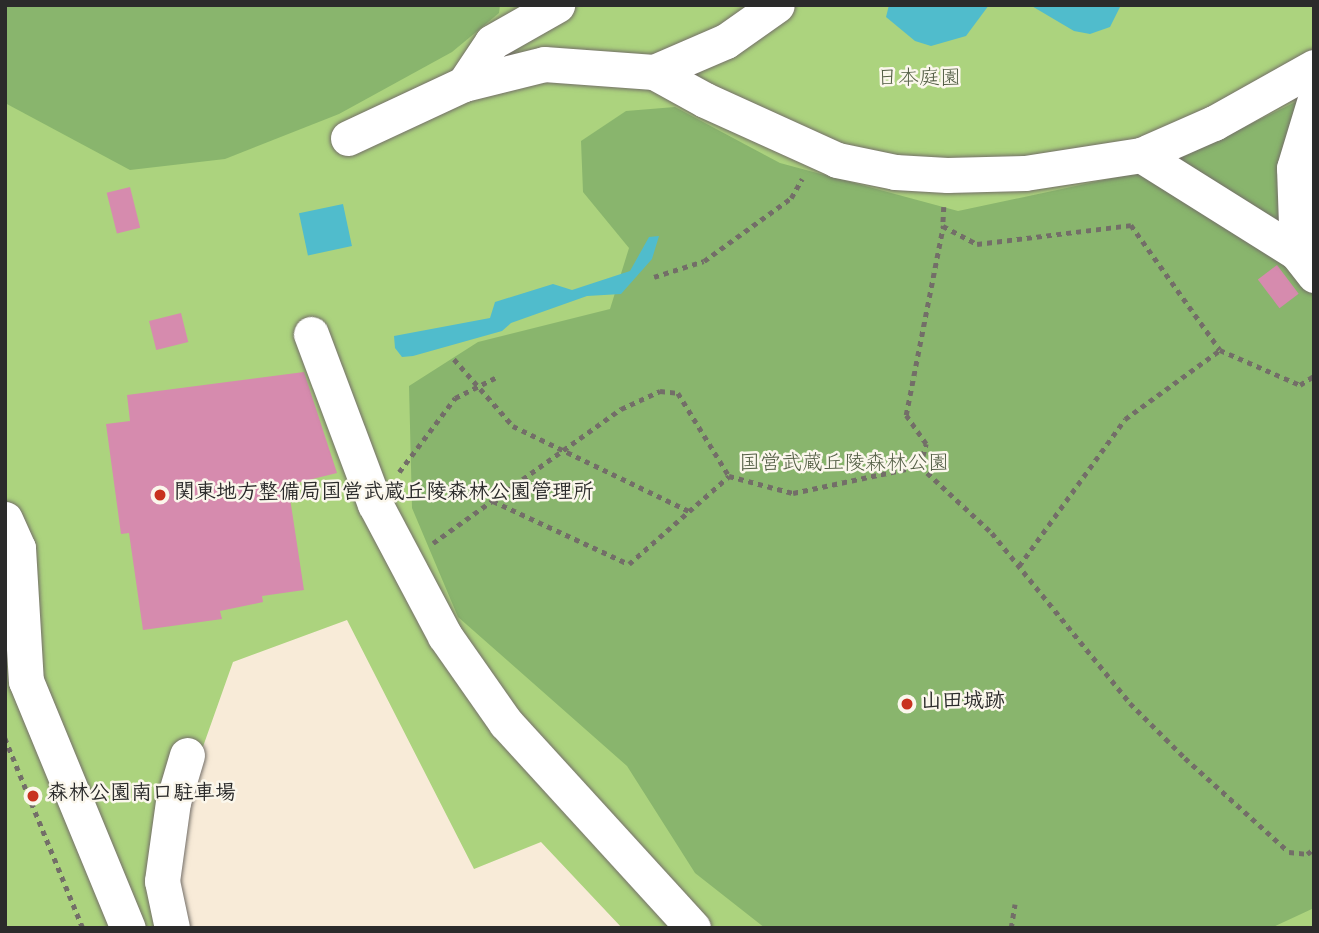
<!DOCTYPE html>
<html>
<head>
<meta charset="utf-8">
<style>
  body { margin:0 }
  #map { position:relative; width:1319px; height:933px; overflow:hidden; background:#f8ebd8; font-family:"Gochi Hand","Klee One",sans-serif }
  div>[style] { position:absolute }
  .green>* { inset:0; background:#acd37e }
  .forest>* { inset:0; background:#89b56d }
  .water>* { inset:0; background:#50bccc; transform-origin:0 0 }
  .building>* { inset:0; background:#d68bae; transform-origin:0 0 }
  .path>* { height:4.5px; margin-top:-2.25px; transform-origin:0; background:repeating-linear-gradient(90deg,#736e68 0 5px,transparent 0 10px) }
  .roads { filter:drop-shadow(0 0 2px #736e68) drop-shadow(0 0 2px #736e68) }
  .minor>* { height:35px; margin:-17.5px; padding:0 17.5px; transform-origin:17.5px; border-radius:17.5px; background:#fff }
  .dots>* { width:19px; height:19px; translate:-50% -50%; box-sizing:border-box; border:4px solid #fbf7ec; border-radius:50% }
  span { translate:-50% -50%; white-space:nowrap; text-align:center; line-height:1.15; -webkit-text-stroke:5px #fbf7ec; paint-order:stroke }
  .park-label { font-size:21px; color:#525d44 }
  .poi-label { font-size:21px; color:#2b2b2b; font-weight:700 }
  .left { translate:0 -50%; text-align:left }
  .frame { position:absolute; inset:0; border:7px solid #2b2b2b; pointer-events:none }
</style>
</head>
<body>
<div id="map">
  <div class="green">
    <div style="clip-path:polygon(5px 5px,1314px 5px,1314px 928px,622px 928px,541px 842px,474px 869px,347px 620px,233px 662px,194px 772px,182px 829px,176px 916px,180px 928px,5px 928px)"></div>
  </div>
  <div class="forest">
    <div style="clip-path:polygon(5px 5px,500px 5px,499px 13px,452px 52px,339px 114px,225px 159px,130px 170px,5px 103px)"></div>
    <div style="clip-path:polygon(1314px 93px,1314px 908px,1271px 928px,765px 928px,695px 873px,627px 766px,458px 617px,412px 508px,409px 386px,478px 342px,610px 309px,629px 248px,583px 192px,581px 141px,626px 111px,675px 107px,780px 163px,958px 211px,1160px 168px)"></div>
  </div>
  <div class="water">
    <div style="clip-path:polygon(889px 5px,989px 5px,966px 36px,931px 46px,915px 41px,886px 17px)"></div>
    <div style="clip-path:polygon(1030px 5px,1121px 5px,1110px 27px,1090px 34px,1074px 31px)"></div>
    <div style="left:343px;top:204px;width:43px;height:45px;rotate:78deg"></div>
    <div style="clip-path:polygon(659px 236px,652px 259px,621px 294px,587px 296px,511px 323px,502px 331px,413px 356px,402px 357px,395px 348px,394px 336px,490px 318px,495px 302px,553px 284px,572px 290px,630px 271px,649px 237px)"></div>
  </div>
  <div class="building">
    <div style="left:130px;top:187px;width:42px;height:24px;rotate:76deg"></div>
    <div style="left:1277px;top:265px;width:36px;height:24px;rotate:53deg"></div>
    <div style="left:181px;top:313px;width:30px;height:33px;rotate:76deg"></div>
    <div style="clip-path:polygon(304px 372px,337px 473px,288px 485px,304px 590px,262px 596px,263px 602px,220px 611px,222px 619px,143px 630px,129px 533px,121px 534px,106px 424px,130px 421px,127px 395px)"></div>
  </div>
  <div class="path">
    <div style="left:944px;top:207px;width:19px;rotate:93deg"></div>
    <div style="left:943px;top:226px;width:38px;rotate:28deg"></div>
    <div style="left:977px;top:244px;width:155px;rotate:-7deg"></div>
    <div style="left:1131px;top:225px;width:153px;rotate:54.5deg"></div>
    <div style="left:1220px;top:350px;width:87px;rotate:23.6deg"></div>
    <div style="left:1300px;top:385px;width:17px;rotate:-33deg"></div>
    <div style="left:654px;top:277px;width:52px;rotate:-17.7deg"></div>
    <div style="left:704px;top:261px;width:107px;rotate:-35.9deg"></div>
    <div style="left:791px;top:198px;width:22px;rotate:-60deg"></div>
    <div style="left:454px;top:359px;width:89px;rotate:48.6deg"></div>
    <div style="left:513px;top:426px;width:195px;rotate:25.8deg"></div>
    <div style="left:920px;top:466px;width:23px;rotate:-75deg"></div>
    <div style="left:926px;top:444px;width:35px;rotate:-125deg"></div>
    <div style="left:906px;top:415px;width:193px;rotate:-78.9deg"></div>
    <div style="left:399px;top:472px;width:93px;rotate:-52.9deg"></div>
    <div style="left:455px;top:398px;width:45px;rotate:-26.6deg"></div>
    <div style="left:493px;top:501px;width:150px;rotate:24.9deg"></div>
    <div style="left:629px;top:564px;width:133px;rotate:-41.3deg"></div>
    <div style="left:729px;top:476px;width:66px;rotate:14.9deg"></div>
    <div style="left:793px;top:493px;width:130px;rotate:-12deg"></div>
    <div style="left:920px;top:466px;width:98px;rotate:42.9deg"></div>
    <div style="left:992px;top:533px;width:219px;rotate:50.9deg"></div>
    <div style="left:1130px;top:703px;width:78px;rotate:45deg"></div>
    <div style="left:1185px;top:758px;width:140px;rotate:42.1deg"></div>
    <div style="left:1289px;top:852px;width:18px;rotate:6deg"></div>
    <div style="left:1307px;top:854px;width:9px;rotate:-36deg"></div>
    <div style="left:433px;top:543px;width:231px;rotate:-35.5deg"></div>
    <div style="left:621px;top:409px;width:43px;rotate:-24.8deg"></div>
    <div style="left:660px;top:391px;width:18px;rotate:6deg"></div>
    <div style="left:678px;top:393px;width:97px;rotate:58.4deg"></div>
    <div style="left:1019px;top:566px;width:181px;rotate:-54.2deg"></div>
    <div style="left:1125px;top:419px;width:117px;rotate:-36deg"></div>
    <div style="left:5px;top:738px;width:205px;rotate:67.7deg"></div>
    <div style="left:1011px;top:928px;width:24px;rotate:-81deg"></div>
  </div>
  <div class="roads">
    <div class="minor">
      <div style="left:654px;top:72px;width:58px;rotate:28.8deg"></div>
      <div style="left:705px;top:100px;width:145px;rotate:24.4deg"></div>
      <div style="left:837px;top:160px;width:59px;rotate:11.7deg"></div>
      <div style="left:895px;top:172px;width:52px;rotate:3.3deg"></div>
      <div style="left:947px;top:175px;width:78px;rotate:-1.5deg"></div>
      <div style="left:1025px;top:173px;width:117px;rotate:-8.8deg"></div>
      <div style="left:1141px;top:155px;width:80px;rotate:-23.7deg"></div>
      <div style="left:1214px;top:123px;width:115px;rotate:-29.2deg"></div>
      <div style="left:464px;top:84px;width:50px;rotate:-56.3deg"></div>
      <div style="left:492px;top:42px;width:75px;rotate:-29.6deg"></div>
      <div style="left:348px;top:138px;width:128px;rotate:-25deg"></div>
      <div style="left:464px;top:84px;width:82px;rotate:-14deg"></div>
      <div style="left:544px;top:64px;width:110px;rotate:4.2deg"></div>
      <div style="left:654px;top:72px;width:78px;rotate:-23.3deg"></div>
      <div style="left:726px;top:41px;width:62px;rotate:-35.2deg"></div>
      <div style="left:1141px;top:155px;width:184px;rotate:32.1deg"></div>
      <div style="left:1297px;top:253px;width:28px;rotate:52deg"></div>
      <div style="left:1297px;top:253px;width:85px;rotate:-92deg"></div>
      <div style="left:1294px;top:168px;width:69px;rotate:-73.1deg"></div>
      <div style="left:311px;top:334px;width:182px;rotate:69.4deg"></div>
      <div style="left:375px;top:504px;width:149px;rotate:62.1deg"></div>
      <div style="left:445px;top:636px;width:106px;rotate:55deg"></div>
      <div style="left:506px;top:723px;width:277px;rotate:47.6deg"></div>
      <div style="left:5px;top:519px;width:32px;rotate:66deg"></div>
      <div style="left:18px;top:548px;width:133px;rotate:86.6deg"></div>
      <div style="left:26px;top:681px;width:267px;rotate:67.6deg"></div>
      <div style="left:172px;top:928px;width:48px;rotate:-102deg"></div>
      <div style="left:162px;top:881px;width:80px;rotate:-82.1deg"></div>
      <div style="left:173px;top:802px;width:49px;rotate:-73.4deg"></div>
    </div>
  </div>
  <div class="dots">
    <div style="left:160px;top:495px;background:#c8321e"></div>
    <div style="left:907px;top:704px;background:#c8321e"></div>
    <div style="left:33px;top:796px;background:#c8321e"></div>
  </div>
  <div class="park-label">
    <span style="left:919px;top:81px">日本庭園</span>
    <span style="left:844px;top:466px">国営武蔵丘陵森林公園</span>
  </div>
  <div class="poi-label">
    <span class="left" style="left:174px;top:495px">関東地方整備局国営武蔵丘陵森林公園管理所</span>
    <span class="left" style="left:921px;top:704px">山田城跡</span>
    <span class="left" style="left:47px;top:796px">森林公園南口駐車場</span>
  </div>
  <div class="frame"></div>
</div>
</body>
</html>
